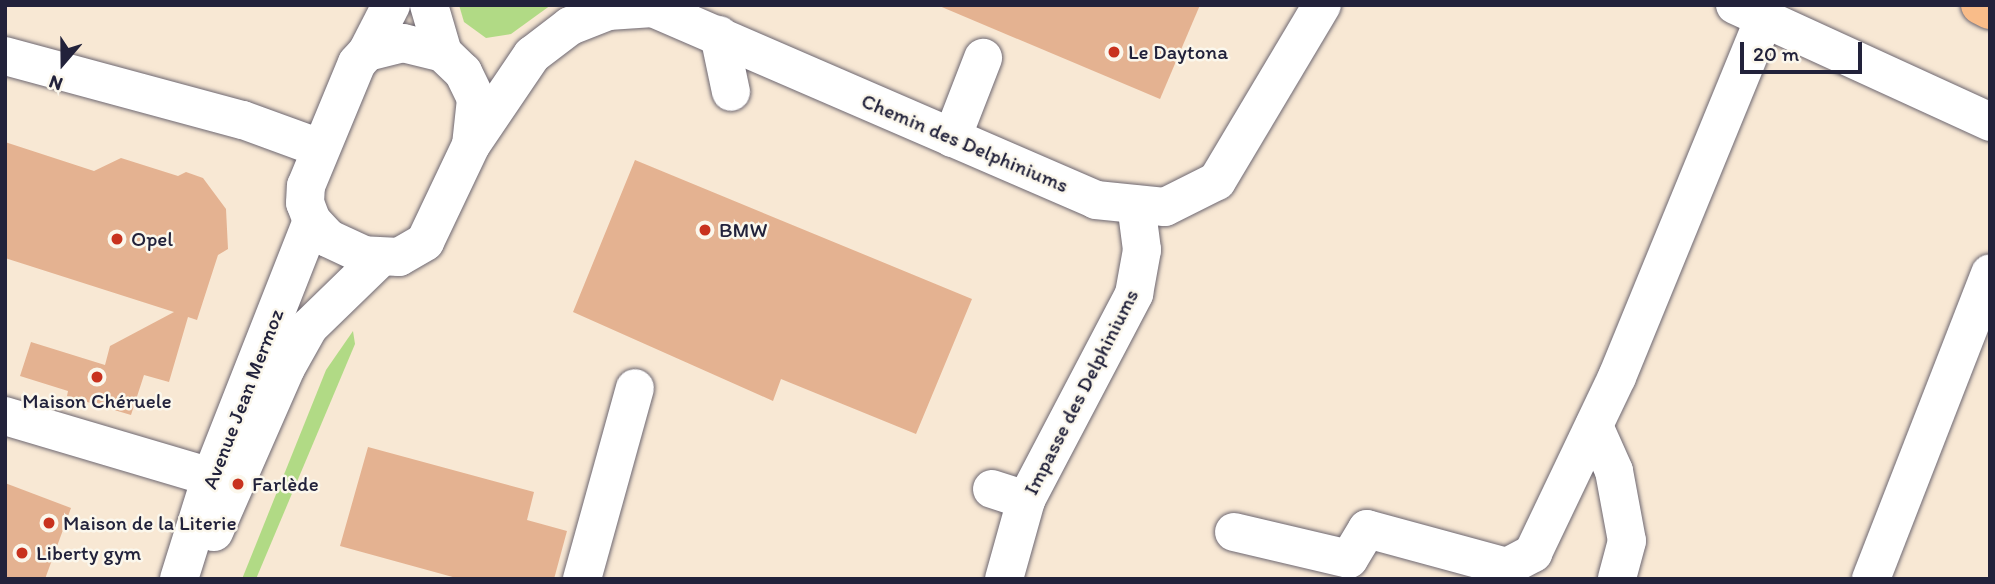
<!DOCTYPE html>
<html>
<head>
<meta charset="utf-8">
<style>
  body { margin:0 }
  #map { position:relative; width:1995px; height:584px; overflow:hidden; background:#f8e8d4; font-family:Itim,sans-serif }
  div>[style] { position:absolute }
  .green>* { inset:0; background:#b1da85 }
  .building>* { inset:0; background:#e4b291 }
  .roads { filter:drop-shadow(0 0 2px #6d6771) drop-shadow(0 0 2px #6d6771) }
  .minor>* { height:38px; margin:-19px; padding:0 19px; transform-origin:19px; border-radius:19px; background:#fff }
  .highway>* { height:38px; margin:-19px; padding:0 19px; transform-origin:19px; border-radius:19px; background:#f9bc89 }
  .dots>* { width:19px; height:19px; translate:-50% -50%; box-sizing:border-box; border:4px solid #fbf7ec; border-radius:50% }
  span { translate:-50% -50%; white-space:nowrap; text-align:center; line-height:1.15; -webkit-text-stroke:5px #fbf7ec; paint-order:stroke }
  .poi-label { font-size:21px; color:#22223b }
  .left { translate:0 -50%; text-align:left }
  .street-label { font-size:21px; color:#22223b }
  .frame { position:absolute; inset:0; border:7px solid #22223b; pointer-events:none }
  .north { position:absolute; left:28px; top:28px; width:70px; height:70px; -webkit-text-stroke:5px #fbf7ec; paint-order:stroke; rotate:200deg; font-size:19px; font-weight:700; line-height:28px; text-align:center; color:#22223b }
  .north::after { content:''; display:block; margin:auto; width:24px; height:32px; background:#22223b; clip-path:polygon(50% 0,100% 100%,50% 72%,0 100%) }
  .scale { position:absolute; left:1740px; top:42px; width:122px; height:32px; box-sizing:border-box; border:4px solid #22223b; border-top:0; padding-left:9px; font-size:21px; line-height:24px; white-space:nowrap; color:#22223b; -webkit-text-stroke:5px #fbf7ec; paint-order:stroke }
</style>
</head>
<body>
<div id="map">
  <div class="green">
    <div style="clip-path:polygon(459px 5px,551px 5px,511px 34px,486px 38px,464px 22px)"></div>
    <div style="clip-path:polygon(353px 331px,355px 344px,256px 579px,242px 579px,326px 370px)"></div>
  </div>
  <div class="building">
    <div style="clip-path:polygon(937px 5px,1200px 5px,1160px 99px)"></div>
    <div style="clip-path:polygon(5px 142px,94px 171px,121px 158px,178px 176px,186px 172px,203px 178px,226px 209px,228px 249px,218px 255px,197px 320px,188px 317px,169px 382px,144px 375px,131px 415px,67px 396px,68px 391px,20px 376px,31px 342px,105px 365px,110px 346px,174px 312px,5px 258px)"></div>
    <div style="clip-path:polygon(635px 160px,972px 299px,916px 434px,781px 379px,773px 401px,573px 312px)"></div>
    <div style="clip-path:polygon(368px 447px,534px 492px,527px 520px,567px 531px,554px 579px,460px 579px,340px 546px)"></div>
    <div style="clip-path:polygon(5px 483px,71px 508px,45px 579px,5px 579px)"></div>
  </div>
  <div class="roads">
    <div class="minor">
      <div style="left:429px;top:5px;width:50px;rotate:73.7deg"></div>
      <div style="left:1735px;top:5px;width:281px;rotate:24.6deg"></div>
      <div style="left:719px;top:35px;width:58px;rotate:78.1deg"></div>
      <div style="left:403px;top:43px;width:41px;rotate:14deg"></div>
      <div style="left:443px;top:53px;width:28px;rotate:44deg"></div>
      <div style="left:463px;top:72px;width:30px;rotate:64deg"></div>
      <div style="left:476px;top:99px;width:46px;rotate:96.2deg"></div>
      <div style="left:471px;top:145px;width:107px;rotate:115.4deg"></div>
      <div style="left:425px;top:242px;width:30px;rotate:150deg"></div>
      <div style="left:399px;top:257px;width:35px;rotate:-177deg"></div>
      <div style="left:364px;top:255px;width:40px;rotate:-155deg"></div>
      <div style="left:328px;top:238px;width:23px;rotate:-133deg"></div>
      <div style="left:312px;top:221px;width:19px;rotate:-111deg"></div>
      <div style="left:305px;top:203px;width:17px;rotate:-87deg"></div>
      <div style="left:306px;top:186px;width:133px;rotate:-67.5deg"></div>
      <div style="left:357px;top:63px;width:15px;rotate:-48deg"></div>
      <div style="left:367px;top:52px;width:37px;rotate:-14deg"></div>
      <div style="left:367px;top:52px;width:53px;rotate:-62.9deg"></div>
      <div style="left:5px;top:56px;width:246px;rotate:15.1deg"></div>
      <div style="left:243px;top:120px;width:82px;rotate:20deg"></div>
      <div style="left:952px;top:138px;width:86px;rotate:-68.8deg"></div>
      <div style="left:471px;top:145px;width:109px;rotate:-55.9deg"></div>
      <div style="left:532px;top:55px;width:48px;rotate:-37.3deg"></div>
      <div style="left:570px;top:26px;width:41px;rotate:-21.5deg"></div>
      <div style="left:608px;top:11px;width:45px;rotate:-3.8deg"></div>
      <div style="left:653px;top:8px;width:483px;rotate:23.4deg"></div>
      <div style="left:1096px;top:200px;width:69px;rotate:5.8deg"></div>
      <div style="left:1165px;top:207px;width:58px;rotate:-26.6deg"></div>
      <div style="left:1217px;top:181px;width:205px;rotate:-59.2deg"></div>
      <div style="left:5px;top:416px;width:215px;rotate:16.5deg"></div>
      <div style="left:1594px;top:426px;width:49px;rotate:66deg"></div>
      <div style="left:1614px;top:471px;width:71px;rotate:79.5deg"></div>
      <div style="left:1627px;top:541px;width:39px;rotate:105deg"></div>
      <div style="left:992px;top:489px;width:36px;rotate:18deg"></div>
      <div style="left:214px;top:532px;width:179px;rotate:-66.3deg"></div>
      <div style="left:286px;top:368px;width:47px;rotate:-60.7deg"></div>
      <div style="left:309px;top:327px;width:100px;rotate:-44.2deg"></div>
      <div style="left:1234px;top:532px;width:118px;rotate:13.2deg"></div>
      <div style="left:1349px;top:559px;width:35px;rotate:-59deg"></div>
      <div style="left:1367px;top:529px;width:145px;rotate:15.2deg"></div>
      <div style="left:1507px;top:567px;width:30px;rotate:-28deg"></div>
      <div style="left:1533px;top:553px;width:195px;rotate:-64.5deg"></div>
      <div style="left:1617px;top:377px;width:387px;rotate:-67.7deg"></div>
      <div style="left:179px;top:579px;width:107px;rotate:-72.6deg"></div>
      <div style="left:211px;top:477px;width:275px;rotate:-68.5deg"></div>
      <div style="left:582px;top:579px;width:198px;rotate:-74.5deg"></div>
      <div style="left:1004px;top:579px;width:82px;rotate:-74.4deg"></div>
      <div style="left:1026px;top:500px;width:233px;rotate:-62.3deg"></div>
      <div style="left:1134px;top:294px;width:45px;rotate:-79.7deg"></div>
      <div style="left:1142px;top:250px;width:46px;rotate:-97.4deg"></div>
      <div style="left:1871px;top:579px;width:328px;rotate:-68.7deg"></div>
    </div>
    <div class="highway">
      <div style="left:1980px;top:5px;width:11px;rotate:27deg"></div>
    </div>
  </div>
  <div class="dots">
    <div style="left:1114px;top:52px;background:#c8321e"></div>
    <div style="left:705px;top:230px;background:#c8321e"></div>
    <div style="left:117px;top:239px;background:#c8321e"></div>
    <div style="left:97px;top:377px;background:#c8321e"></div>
    <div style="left:238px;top:484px;background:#c8321e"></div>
    <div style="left:49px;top:523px;background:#c8321e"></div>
    <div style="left:22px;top:553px;background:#c8321e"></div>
  </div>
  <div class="poi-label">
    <span class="left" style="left:1128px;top:52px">Le Daytona</span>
    <span class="left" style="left:719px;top:230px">BMW</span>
    <span class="left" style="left:131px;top:239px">Opel</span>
    <span style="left:97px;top:401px">Maison Chéruele</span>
    <span class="left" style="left:252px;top:484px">Farlède</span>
    <span class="left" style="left:63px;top:523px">Maison de la Literie</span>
    <span class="left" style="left:36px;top:553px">Liberty gym</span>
  </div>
  <div class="street-label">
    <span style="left:965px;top:143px;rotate:23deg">Chemin des Delphiniums</span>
    <span style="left:1081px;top:392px;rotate:-63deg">Impasse des Delphiniums</span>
    <span style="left:243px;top:399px;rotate:-69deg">Avenue Jean Mermoz</span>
  </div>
  <div class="frame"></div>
  <div class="north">N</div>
  <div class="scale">20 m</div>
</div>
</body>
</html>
